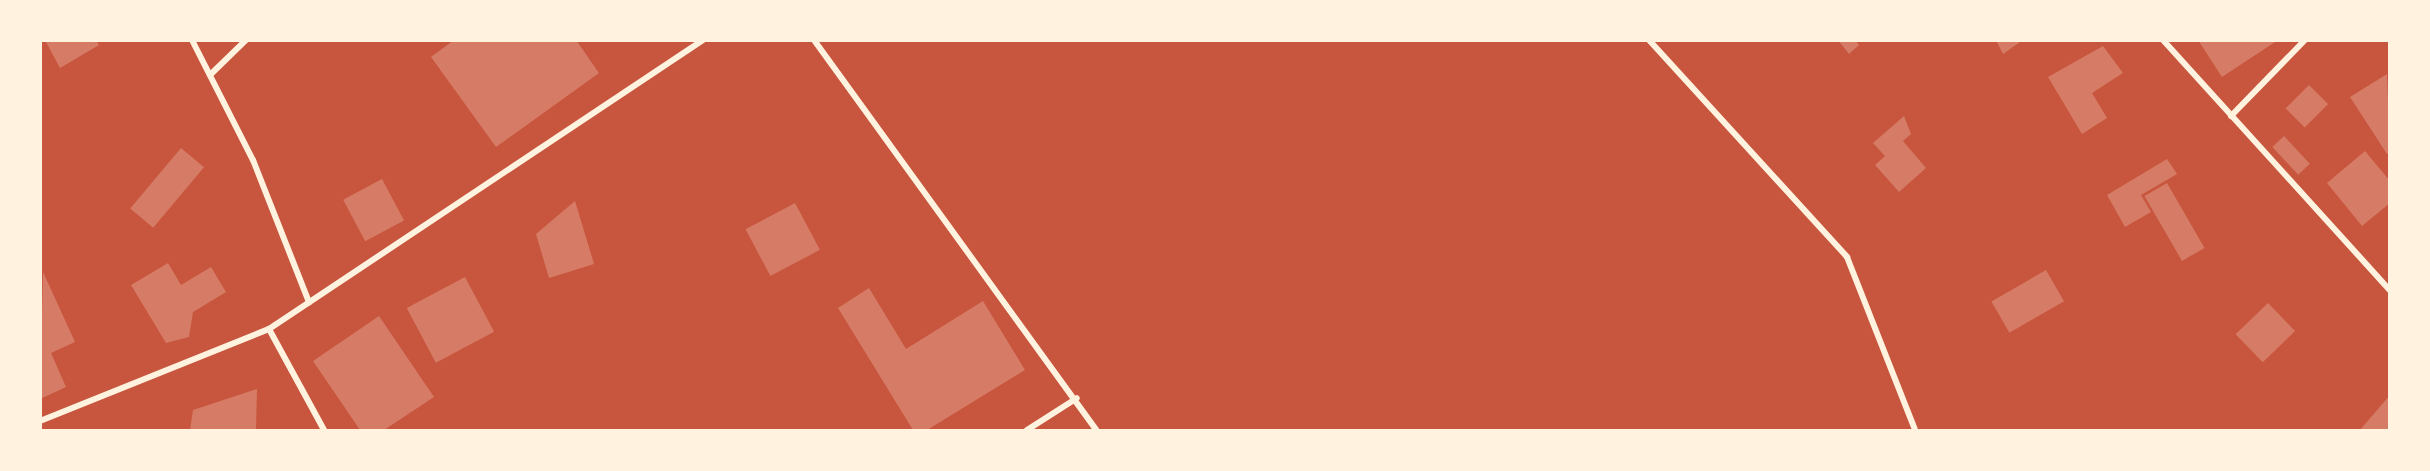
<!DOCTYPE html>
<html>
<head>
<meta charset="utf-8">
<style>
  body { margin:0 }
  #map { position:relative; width:2430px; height:471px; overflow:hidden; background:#c8553d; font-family:"Fira Sans",sans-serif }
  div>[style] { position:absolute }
  .building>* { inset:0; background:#d67c66; transform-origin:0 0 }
  .minor>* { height:6px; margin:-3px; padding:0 3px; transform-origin:3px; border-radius:3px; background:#fff3e0 }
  span { translate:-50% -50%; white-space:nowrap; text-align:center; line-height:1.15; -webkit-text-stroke:6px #fff3e0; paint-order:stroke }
  .frame { position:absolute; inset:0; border:42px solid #fff3e0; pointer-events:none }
</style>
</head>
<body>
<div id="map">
  <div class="building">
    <div style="clip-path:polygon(45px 40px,96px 40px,99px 45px,60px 68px)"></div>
    <div style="clip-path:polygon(454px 40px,576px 40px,599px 73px,496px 147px,431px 57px)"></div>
    <div style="clip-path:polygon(1838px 40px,1855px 40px,1859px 45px,1849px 54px)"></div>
    <div style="clip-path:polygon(1996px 40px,2023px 40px,2003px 54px)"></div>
    <div style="clip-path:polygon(2198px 40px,2278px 40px,2222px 77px)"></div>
    <div style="clip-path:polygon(2103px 46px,2123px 73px,2092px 93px,2107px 118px,2082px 134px,2048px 77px)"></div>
    <div style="clip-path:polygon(2387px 74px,2390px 152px,2387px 154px,2350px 97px)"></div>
    <div style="left:2309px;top:85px;width:27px;height:33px;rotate:45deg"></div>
    <div style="clip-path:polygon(1904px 116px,1911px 134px,1903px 141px,1926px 168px,1899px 192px,1875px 165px,1885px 156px,1873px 143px)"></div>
    <div style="left:2284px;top:136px;width:38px;height:16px;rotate:47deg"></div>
    <div style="left:181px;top:148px;width:30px;height:79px;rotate:40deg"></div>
    <div style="clip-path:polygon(2365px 151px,2390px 181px,2390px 203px,2362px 226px,2327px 183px)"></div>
    <div style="clip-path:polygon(2167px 159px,2177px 174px,2141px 195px,2151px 212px,2125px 227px,2107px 195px)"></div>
    <div style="left:382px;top:179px;width:47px;height:44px;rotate:62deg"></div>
    <div style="left:2167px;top:183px;width:75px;height:26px;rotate:60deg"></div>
    <div style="clip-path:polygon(575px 201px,594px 264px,549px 278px,536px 234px)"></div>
    <div style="left:795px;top:203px;width:53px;height:56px;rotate:62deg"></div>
    <div style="clip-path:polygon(168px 263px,181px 285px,211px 267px,226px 292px,193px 312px,189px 337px,166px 343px,131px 285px)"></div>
    <div style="left:2046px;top:270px;width:36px;height:63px;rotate:60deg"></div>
    <div style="clip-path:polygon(43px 272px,75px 342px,51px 353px,66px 387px,40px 399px)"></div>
    <div style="left:465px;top:277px;width:62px;height:66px;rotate:62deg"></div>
    <div style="clip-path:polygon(869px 288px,906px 349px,983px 301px,1025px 370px,927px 430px,913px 430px,838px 308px)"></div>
    <div style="left:2268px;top:303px;width:39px;height:45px;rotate:46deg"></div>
    <div style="clip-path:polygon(379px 316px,434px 397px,384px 430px,360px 430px,313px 361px)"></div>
    <div style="clip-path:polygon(257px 389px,256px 430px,190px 430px,193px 410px)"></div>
    <div style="clip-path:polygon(2390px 395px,2390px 430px,2360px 430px)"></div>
  </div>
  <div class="minor">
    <div style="left:192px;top:40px;width:135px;rotate:63.1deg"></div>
    <div style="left:253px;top:160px;width:153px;rotate:68.5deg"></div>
    <div style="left:814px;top:40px;width:481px;rotate:54.1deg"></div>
    <div style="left:1649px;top:40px;width:294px;rotate:47.6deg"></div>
    <div style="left:1847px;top:257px;width:186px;rotate:68.5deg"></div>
    <div style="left:2163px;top:40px;width:338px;rotate:47.8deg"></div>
    <div style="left:210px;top:75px;width:50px;rotate:-44.2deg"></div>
    <div style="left:2231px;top:116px;width:106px;rotate:-45.8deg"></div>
    <div style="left:269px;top:329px;width:115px;rotate:61.4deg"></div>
    <div style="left:40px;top:421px;width:247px;rotate:-21.9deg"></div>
    <div style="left:269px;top:329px;width:521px;rotate:-33.66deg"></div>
    <div style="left:1027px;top:430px;width:59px;rotate:-32.6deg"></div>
  </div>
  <div class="frame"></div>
</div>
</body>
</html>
